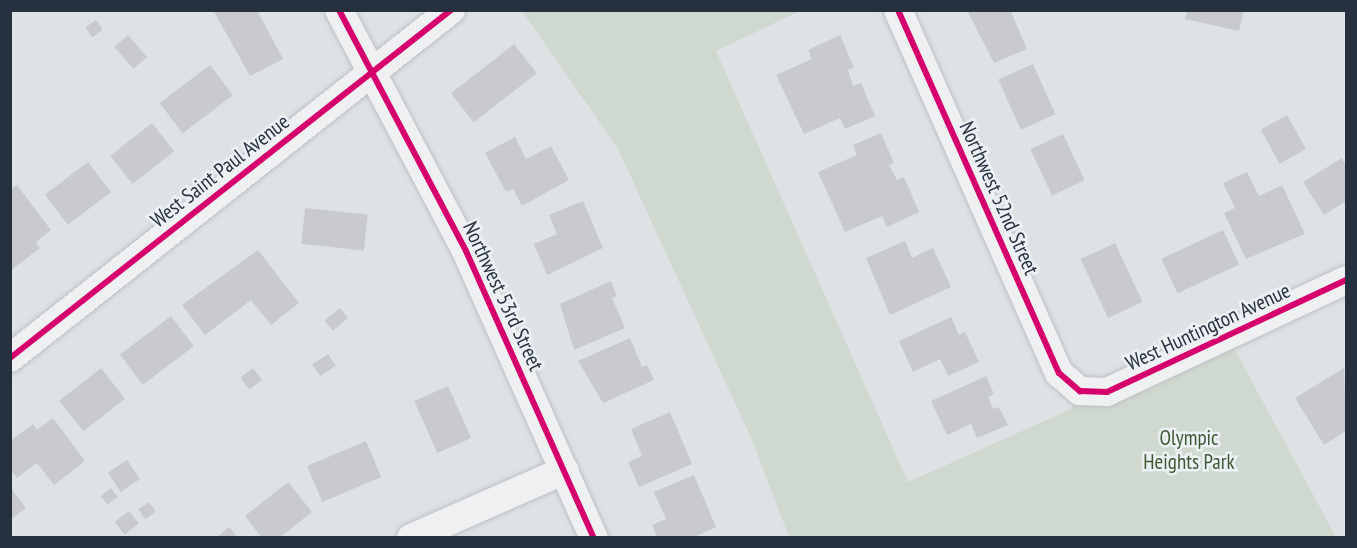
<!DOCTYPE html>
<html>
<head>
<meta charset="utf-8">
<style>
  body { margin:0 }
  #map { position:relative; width:1357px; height:548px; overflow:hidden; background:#dfe2e5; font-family:"PT Sans Narrow",sans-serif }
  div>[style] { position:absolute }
  .green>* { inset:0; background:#d0d9d0 }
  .building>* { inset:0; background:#c8cacd; transform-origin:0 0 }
  .roads { filter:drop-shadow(0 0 2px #bec0c3) drop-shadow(0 0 2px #bec0c3) }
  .street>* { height:28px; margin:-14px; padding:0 14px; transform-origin:14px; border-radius:14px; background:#eff0f2 }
  .cycleway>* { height:6px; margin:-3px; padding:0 3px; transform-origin:3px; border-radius:3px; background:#d6006c }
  span { translate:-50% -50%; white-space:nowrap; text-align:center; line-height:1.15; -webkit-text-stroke:5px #edf1f5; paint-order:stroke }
  .street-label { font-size:21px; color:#27303e }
  .park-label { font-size:21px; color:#3d5a34 }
  .frame { position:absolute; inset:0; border:12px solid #27303e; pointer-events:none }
</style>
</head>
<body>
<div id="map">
  <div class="green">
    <div style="clip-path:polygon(522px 11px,800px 11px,716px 51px,908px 482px,1071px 409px,1080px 391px,1227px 335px,1336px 537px,789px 537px,752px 440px,618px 149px)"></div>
  </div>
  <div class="building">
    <div style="clip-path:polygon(213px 10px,257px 10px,283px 59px,250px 76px)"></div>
    <div style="clip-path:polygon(967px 10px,1010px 10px,1027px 49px,994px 63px)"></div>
    <div style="clip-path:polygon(1187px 10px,1244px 10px,1239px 31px,1185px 19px)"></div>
    <div style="left:96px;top:20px;width:12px;height:13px;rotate:55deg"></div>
    <div style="left:128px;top:35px;width:29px;height:18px;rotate:49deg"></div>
    <div style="clip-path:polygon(840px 35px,854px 68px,848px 70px,853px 86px,861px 83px,875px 116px,845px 129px,840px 118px,804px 134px,776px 75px,812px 59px,808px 50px)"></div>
    <div style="left:514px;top:44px;width:37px;height:80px;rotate:52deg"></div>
    <div style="left:1033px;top:64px;width:55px;height:38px;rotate:66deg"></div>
    <div style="left:210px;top:65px;width:38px;height:63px;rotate:53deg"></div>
    <div style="left:1287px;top:115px;width:39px;height:30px;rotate:61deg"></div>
    <div style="left:152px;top:123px;width:36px;height:53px;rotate:52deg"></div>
    <div style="clip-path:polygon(881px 133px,894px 163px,889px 165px,897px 180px,904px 177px,919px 212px,887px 227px,882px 216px,845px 232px,818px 172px,857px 155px,853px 145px)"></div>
    <div style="left:1063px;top:134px;width:51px;height:36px;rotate:65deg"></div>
    <div style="clip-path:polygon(515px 137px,526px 159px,551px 146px,569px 180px,522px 206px,513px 189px,506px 192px,485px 153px)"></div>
    <div style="clip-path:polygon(1342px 158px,1346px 165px,1346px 201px,1324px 215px,1303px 182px)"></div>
    <div style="left:88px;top:162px;width:38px;height:54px;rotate:53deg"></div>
    <div style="clip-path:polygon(1247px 172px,1259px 196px,1282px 185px,1305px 234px,1246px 259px,1224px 213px,1235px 208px,1223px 183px)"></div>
    <div style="clip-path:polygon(17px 185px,51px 230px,36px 242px,40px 248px,10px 271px,10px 190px)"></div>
    <div style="clip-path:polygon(583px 201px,603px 248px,547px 275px,534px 244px,557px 234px,549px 215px)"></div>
    <div style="left:305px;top:208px;width:63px;height:36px;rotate:6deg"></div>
    <div style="left:1223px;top:230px;width:38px;height:68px;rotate:65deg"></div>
    <div style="clip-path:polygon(905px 241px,912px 258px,933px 248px,951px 287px,890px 315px,866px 258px)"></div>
    <div style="left:1115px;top:243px;width:65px;height:38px;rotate:65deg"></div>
    <div style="clip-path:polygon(258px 250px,299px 303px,271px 325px,251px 300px,205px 335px,182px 305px)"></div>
    <div style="clip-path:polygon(611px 281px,617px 296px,612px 298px,625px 328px,574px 350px,560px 304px)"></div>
    <div style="left:340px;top:308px;width:13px;height:20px;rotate:51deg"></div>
    <div style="left:171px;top:316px;width:38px;height:64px;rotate:53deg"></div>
    <div style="clip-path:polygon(951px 317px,959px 335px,965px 332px,979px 362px,948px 376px,940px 359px,913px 372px,899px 341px)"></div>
    <div style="clip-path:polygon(630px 338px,642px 367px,647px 365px,654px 380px,603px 403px,578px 361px)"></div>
    <div style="left:328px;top:354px;width:14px;height:19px;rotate:56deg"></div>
    <div style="left:101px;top:368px;width:39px;height:53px;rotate:52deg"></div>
    <div style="left:253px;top:368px;width:15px;height:16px;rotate:53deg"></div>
    <div style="clip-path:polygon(1344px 368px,1346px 431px,1324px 445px,1295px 398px)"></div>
    <div style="clip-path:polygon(986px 376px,994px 394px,988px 397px,993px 409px,999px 407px,1008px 425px,977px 438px,971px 424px,947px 435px,931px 401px)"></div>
    <div style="left:448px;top:386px;width:57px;height:37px;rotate:66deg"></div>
    <div style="clip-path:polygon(670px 412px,692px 464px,639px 487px,628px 462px,642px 456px,631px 429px)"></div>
    <div style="clip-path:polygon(53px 418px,85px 461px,54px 485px,37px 463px,17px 478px,10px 469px,10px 441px,33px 424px,37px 430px)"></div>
    <div style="left:366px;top:441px;width:39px;height:64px;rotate:67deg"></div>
    <div style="left:127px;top:460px;width:23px;height:23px;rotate:56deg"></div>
    <div style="clip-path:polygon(694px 475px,716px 527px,692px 538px,657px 538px,652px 525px,666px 519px,654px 492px)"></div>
    <div style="clip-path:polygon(288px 482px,312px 512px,279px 538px,262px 538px,245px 516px)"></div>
    <div style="clip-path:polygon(10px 487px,26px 508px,10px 520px)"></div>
    <div style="left:111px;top:488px;width:11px;height:13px;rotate:52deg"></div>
    <div style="left:149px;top:502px;width:12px;height:13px;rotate:55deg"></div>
    <div style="left:129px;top:511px;width:16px;height:18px;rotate:52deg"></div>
    <div style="clip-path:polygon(229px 527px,238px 538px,216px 538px)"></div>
  </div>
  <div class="roads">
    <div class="street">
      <div style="left:339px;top:10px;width:272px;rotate:62.2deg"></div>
      <div style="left:466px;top:251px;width:314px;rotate:66deg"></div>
      <div style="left:898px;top:10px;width:397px;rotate:66.1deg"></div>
      <div style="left:1059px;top:373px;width:28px;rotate:41deg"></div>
      <div style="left:1080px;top:391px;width:27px;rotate:2deg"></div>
      <div style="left:1107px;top:392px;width:264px;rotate:-25.1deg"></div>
      <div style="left:10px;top:358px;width:562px;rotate:-38.28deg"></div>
      <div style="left:411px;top:538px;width:168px;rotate:-23.8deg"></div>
    </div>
  </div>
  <div class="cycleway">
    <div style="left:339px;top:10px;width:272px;rotate:62.2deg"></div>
    <div style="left:466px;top:251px;width:314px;rotate:66deg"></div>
    <div style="left:898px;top:10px;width:397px;rotate:66.1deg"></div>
    <div style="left:1059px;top:373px;width:28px;rotate:41deg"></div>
    <div style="left:1080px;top:391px;width:27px;rotate:2deg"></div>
    <div style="left:1107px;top:392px;width:264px;rotate:-25.1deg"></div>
    <div style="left:10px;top:358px;width:562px;rotate:-38.28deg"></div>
  </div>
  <div class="street-label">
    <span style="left:220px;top:171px;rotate:-38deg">West Saint Paul Avenue</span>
    <span style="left:999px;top:198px;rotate:66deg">Northwest 52nd Street</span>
    <span style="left:503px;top:296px;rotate:65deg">Northwest 53rd Street</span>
    <span style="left:1208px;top:327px;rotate:-25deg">West Huntington Avenue</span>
  </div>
  <div class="park-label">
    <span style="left:1189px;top:450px">Olympic<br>Heights Park</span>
  </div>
  <div class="frame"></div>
</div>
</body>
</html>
